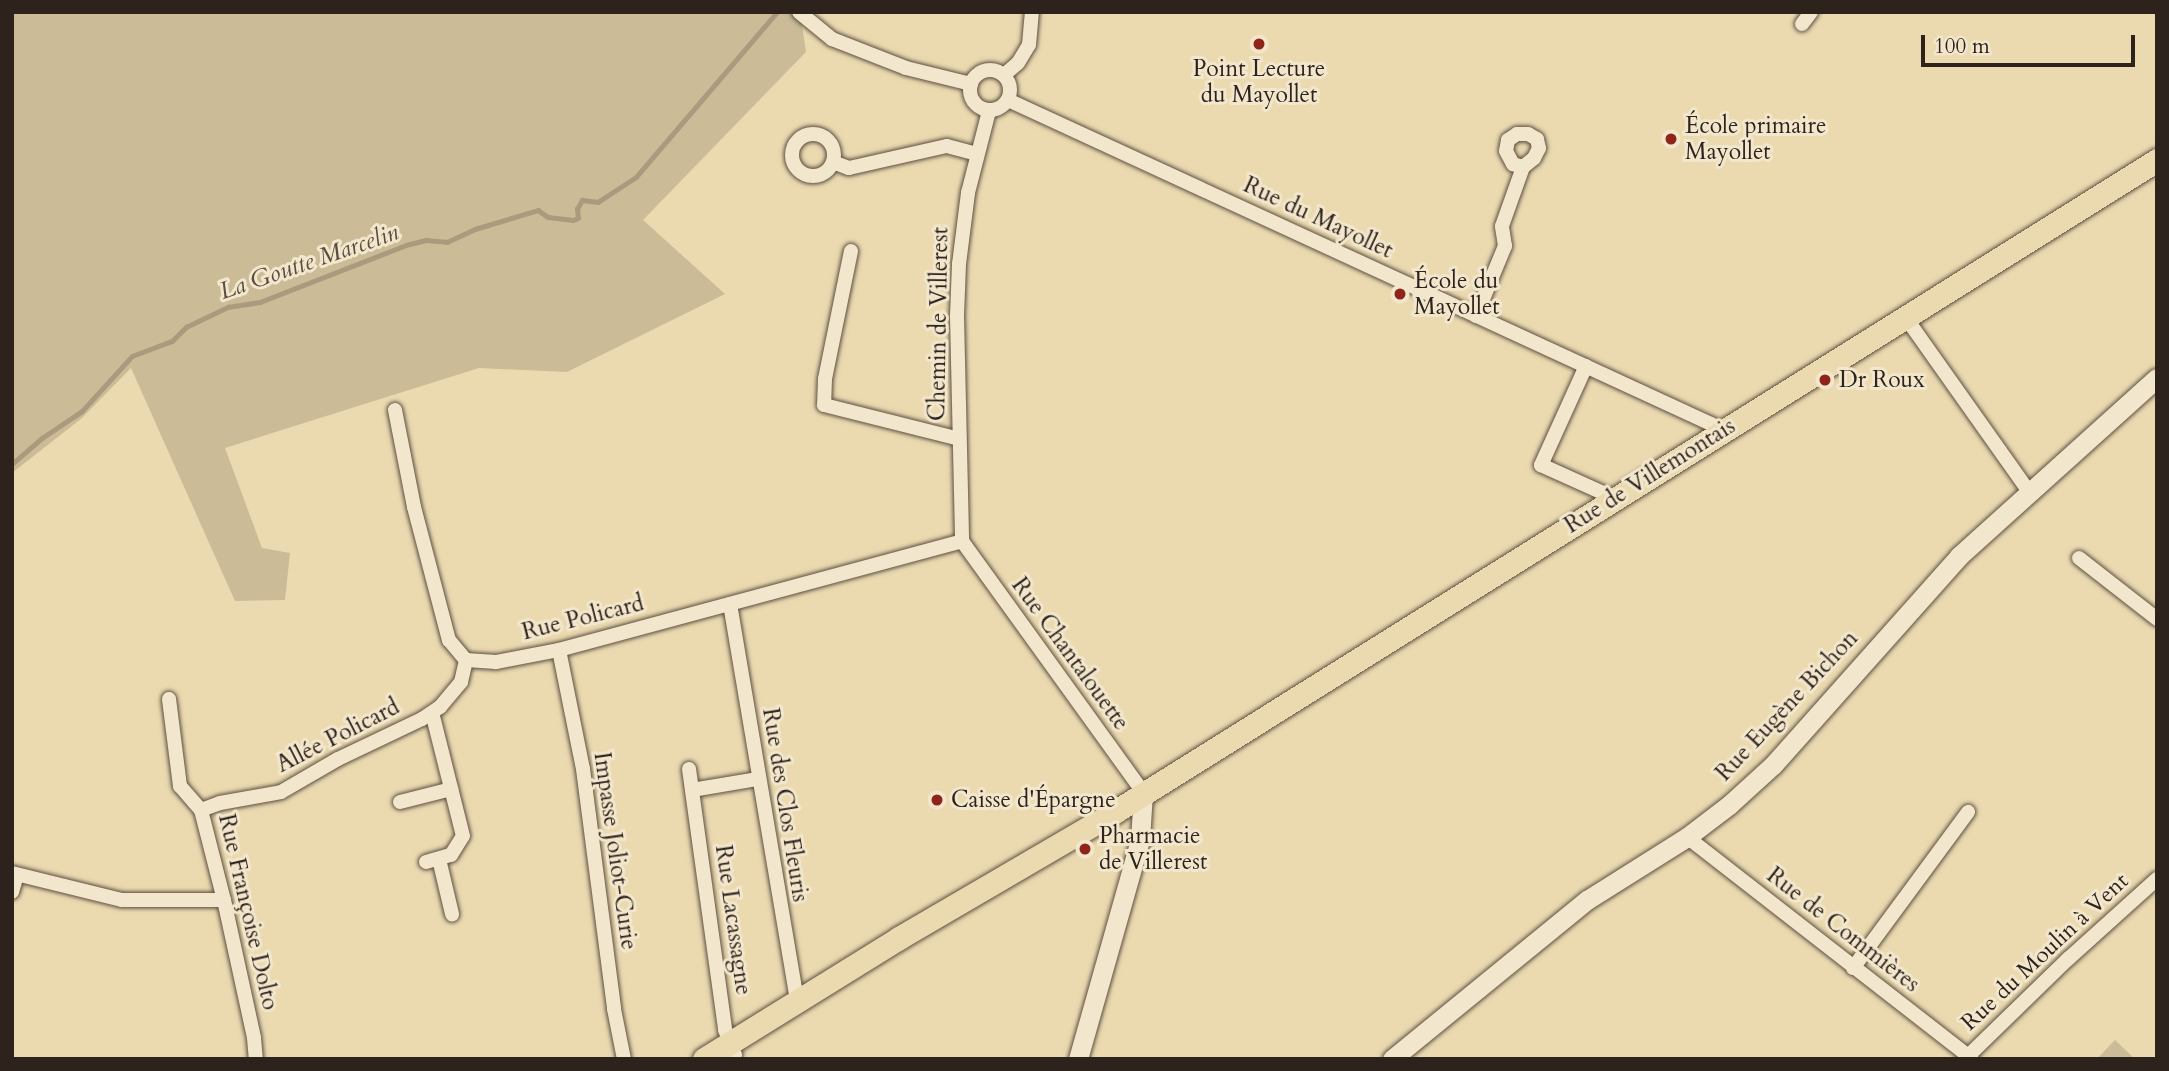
<!DOCTYPE html>
<html>
<head>
<meta charset="utf-8">
<style>
  body { margin:0 }
  #map { position:relative; width:2169px; height:1071px; overflow:hidden; background:#ebdab0; font-family:Cardo,serif }
  div>[style] { position:absolute }
  .green>* { inset:0; background:#cbbb97 }
  .stream>* { height:4.5px; margin:-2.25px; padding:0 2.25px; transform-origin:2.25px; border-radius:2.25px; background:#ab9b7e }
  .roads { filter:drop-shadow(0 0 2px #5d5042) drop-shadow(0 0 2px #5d5042) }
  .minor>* { height:14px; margin:-7px; padding:0 7px; transform-origin:7px; border-radius:7px; background:#f2e7cc }
  .minor>.ring { margin:-7px; padding:0; box-sizing:content-box; background:none; border:14px solid #f2e7cc; border-radius:50% }
  .tertiary>* { height:19px; margin:-9.5px; padding:0 9.5px; transform-origin:9.5px; border-radius:9.5px; background:#f2e7cc }
  .primary>* { height:23px; margin:-11.5px; padding:0 11.5px; transform-origin:11.5px; border-radius:11.5px; background:#ebdab0 }
  .dots>* { width:19px; height:19px; translate:-50% -50%; box-sizing:border-box; border:4px solid #f2e7cc; border-radius:50% }
  span { translate:-50% -50%; white-space:nowrap; text-align:center; line-height:1.15; -webkit-text-stroke:6px #f2e7cc; paint-order:stroke }
  .poi-label { font-size:23px; color:#2e221d }
  .left { translate:0 -50%; text-align:left }
  .street-label { font-size:23px; color:#2e221d }
  .water-label { font-size:24px; color:#5a4c3f; font-style:italic }
  .frame { position:absolute; inset:0; border:14px solid #2e221d; pointer-events:none }
  .scale { position:absolute; left:1921px; top:35px; width:214px; height:32px; box-sizing:border-box; border:4px solid #2e221d; border-top:0; padding-left:9px; font-size:21px; line-height:24px; white-space:nowrap; color:#2e221d; -webkit-text-stroke:5px #f2e7cc; paint-order:stroke }
</style>
</head>
<body>
<div id="map">
  <div class="green">
    <div style="clip-path:polygon(12px 12px,800px 12px,806px 52px,643px 220px,725px 294px,567px 372px,479px 368px,225px 448px,262px 548px,290px 553px,285px 600px,235px 601px,131px 368px,82px 418px,12px 473px)"></div>
    <div style="clip-path:polygon(2115px 1040px,2135px 1059px,2097px 1059px)"></div>
  </div>
  <div class="stream">
    <div style="left:12px;top:464px;width:40px;rotate:-41deg"></div>
    <div style="left:42px;top:438px;width:48px;rotate:-34deg"></div>
    <div style="left:82px;top:411px;width:74px;rotate:-47.7deg"></div>
    <div style="left:132px;top:356px;width:43px;rotate:-20.6deg"></div>
    <div style="left:172px;top:341px;width:20px;rotate:-45deg"></div>
    <div style="left:186px;top:327px;width:47px;rotate:-25.5deg"></div>
    <div style="left:228px;top:307px;width:32px;rotate:-9deg"></div>
    <div style="left:260px;top:302px;width:157px;rotate:-21.3deg"></div>
    <div style="left:406px;top:245px;width:21px;rotate:-14deg"></div>
    <div style="left:426px;top:240px;width:21px;rotate:5deg"></div>
    <div style="left:447px;top:242px;width:31px;rotate:-25deg"></div>
    <div style="left:475px;top:229px;width:66px;rotate:-16.8deg"></div>
    <div style="left:538px;top:210px;width:12px;rotate:35deg"></div>
    <div style="left:548px;top:217px;width:25px;rotate:7deg"></div>
    <div style="left:573px;top:220px;width:5px;rotate:-22deg"></div>
    <div style="left:578px;top:218px;width:9px;rotate:-96deg"></div>
    <div style="left:577px;top:209px;width:10px;rotate:-61deg"></div>
    <div style="left:582px;top:200px;width:16px;rotate:7deg"></div>
    <div style="left:598px;top:202px;width:45px;rotate:-33.3deg"></div>
    <div style="left:636px;top:177px;width:217px;rotate:-49.5deg"></div>
  </div>
  <div class="roads">
    <div class="minor">
      <div style="left:799px;top:12px;width:43px;rotate:39.3deg"></div>
      <div style="left:832px;top:39px;width:79px;rotate:21.4deg"></div>
      <div style="left:906px;top:68px;width:67px;rotate:13.8deg"></div>
      <div style="left:1802px;top:24px;width:15px;rotate:-53deg"></div>
      <div class="ring" style="left:970px;top:70px;width:26px;height:26px"></div>
      <div style="left:1004px;top:75px;width:18px;rotate:-41deg"></div>
      <div style="left:1018px;top:63px;width:21px;rotate:-59deg"></div>
      <div style="left:1029px;top:45px;width:33px;rotate:-85deg"></div>
      <div style="left:1008px;top:100px;width:788px;rotate:24.74deg"></div>
      <div style="left:989px;top:111px;width:85px;rotate:104.4deg"></div>
      <div style="left:968px;top:193px;width:72px;rotate:97.2deg"></div>
      <div style="left:959px;top:264px;width:52px;rotate:92.2deg"></div>
      <div style="left:957px;top:316px;width:225px;rotate:88.7deg"></div>
      <div style="left:962px;top:541px;width:309px;rotate:54.2deg"></div>
      <div class="ring" style="left:792px;top:134px;width:28px;height:28px"></div>
      <div style="left:833px;top:162px;width:17px;rotate:21deg"></div>
      <div style="left:849px;top:168px;width:100px;rotate:-12.7deg"></div>
      <div style="left:947px;top:146px;width:31px;rotate:15deg"></div>
      <div style="left:851px;top:251px;width:131px;rotate:101.5deg"></div>
      <div style="left:825px;top:379px;width:26px;rotate:92deg"></div>
      <div style="left:824px;top:405px;width:139px;rotate:14.1deg"></div>
      <div style="left:1476px;top:316px;width:76px;rotate:-67.5deg"></div>
      <div style="left:1505px;top:246px;width:20px;rotate:-99deg"></div>
      <div style="left:1502px;top:226px;width:63px;rotate:-70.4deg"></div>
      <div style="left:1523px;top:167px;width:14px;rotate:-39deg"></div>
      <div style="left:1534px;top:158px;width:11px;rotate:-63deg"></div>
      <div style="left:1539px;top:148px;width:9px;rotate:-103deg"></div>
      <div style="left:1537px;top:139px;width:10px;rotate:-151deg"></div>
      <div style="left:1528px;top:134px;width:11px;rotate:180deg"></div>
      <div style="left:1517px;top:134px;width:11px;rotate:146deg"></div>
      <div style="left:1508px;top:140px;width:11px;rotate:100deg"></div>
      <div style="left:1506px;top:151px;width:15px;rotate:62deg"></div>
      <div style="left:1513px;top:164px;width:10px;rotate:17deg"></div>
      <div style="left:1906px;top:318px;width:213px;rotate:54.7deg"></div>
      <div style="left:1586px;top:366px;width:109px;rotate:114.4deg"></div>
      <div style="left:1541px;top:465px;width:80px;rotate:24.3deg"></div>
      <div style="left:395px;top:410px;width:99px;rotate:78.9deg"></div>
      <div style="left:414px;top:507px;width:138px;rotate:75.3deg"></div>
      <div style="left:449px;top:640px;width:26px;rotate:50deg"></div>
      <div style="left:466px;top:660px;width:30px;rotate:4deg"></div>
      <div style="left:496px;top:662px;width:64px;rotate:-10.8deg"></div>
      <div style="left:559px;top:650px;width:417px;rotate:-15.1deg"></div>
      <div style="left:2079px;top:558px;width:99px;rotate:38deg"></div>
      <div style="left:730px;top:604px;width:408px;rotate:80.4deg"></div>
      <div style="left:559px;top:650px;width:121px;rotate:78.6deg"></div>
      <div style="left:583px;top:769px;width:242px;rotate:82.6deg"></div>
      <div style="left:614px;top:1009px;width:51px;rotate:78.7deg"></div>
      <div style="left:169px;top:699px;width:88px;rotate:82.8deg"></div>
      <div style="left:180px;top:786px;width:32px;rotate:49deg"></div>
      <div style="left:201px;top:810px;width:93px;rotate:75.7deg"></div>
      <div style="left:224px;top:900px;width:141px;rotate:77.7deg"></div>
      <div style="left:254px;top:1038px;width:21px;rotate:85deg"></div>
      <div style="left:689px;top:769px;width:263px;rotate:82.1deg"></div>
      <div style="left:725px;top:1030px;width:27px;rotate:68deg"></div>
      <div style="left:692px;top:790px;width:67px;rotate:-9.5deg"></div>
      <div style="left:400px;top:802px;width:53px;rotate:-14.3deg"></div>
      <div style="left:201px;top:810px;width:20px;rotate:-20deg"></div>
      <div style="left:220px;top:803px;width:62px;rotate:-10.2deg"></div>
      <div style="left:281px;top:792px;width:66px;rotate:-30.1deg"></div>
      <div style="left:338px;top:759px;width:93px;rotate:-25.5deg"></div>
      <div style="left:422px;top:719px;width:22px;rotate:-34deg"></div>
      <div style="left:440px;top:707px;width:33px;rotate:-50deg"></div>
      <div style="left:461px;top:682px;width:23px;rotate:-77deg"></div>
      <div style="left:1687px;top:837px;width:361px;rotate:37.9deg"></div>
      <div style="left:439px;top:859px;width:57px;rotate:76.7deg"></div>
      <div style="left:426px;top:862px;width:26px;rotate:-16deg"></div>
      <div style="left:451px;top:855px;width:22px;rotate:-58deg"></div>
      <div style="left:463px;top:836px;width:127px;rotate:-104.1deg"></div>
      <div style="left:12px;top:873px;width:113px;rotate:13.8deg"></div>
      <div style="left:122px;top:900px;width:102px"></div>
      <div style="left:12px;top:892px;width:18px;rotate:-74deg"></div>
      <div style="left:1853px;top:968px;width:194px;rotate:-53.6deg"></div>
      <div style="left:1965px;top:1059px;width:144px;rotate:-44.2deg"></div>
      <div style="left:2068px;top:959px;width:120px;rotate:-42deg"></div>
    </div>
    <div class="tertiary">
      <div style="left:1078px;top:1059px;width:228px;rotate:-74.2deg"></div>
      <div style="left:1140px;top:840px;width:48px;rotate:-86.4deg"></div>
      <div style="left:1392px;top:1059px;width:252px;rotate:-39.2deg"></div>
      <div style="left:1587px;top:900px;width:118px;rotate:-32.2deg"></div>
      <div style="left:1687px;top:837px;width:53px;rotate:-37.3deg"></div>
      <div style="left:1729px;top:805px;width:59px;rotate:-42.3deg"></div>
      <div style="left:1773px;top:765px;width:280px;rotate:-48.3deg"></div>
      <div style="left:1959px;top:556px;width:266px;rotate:-42deg"></div>
    </div>
    <div class="primary">
      <div style="left:704px;top:1059px;width:229px;rotate:-31.8deg"></div>
      <div style="left:899px;top:938px;width:251px;rotate:-30.3deg"></div>
      <div style="left:1116px;top:811px;width:1228px;rotate:-32.02deg"></div>
    </div>
  </div>
  <div class="dots">
    <div style="left:1259px;top:44px;background:#8f2418"></div>
    <div style="left:1671px;top:139px;background:#8f2418"></div>
    <div style="left:1400px;top:294px;background:#8f2418"></div>
    <div style="left:1825px;top:380px;background:#8f2418"></div>
    <div style="left:937px;top:800px;background:#8f2418"></div>
    <div style="left:1085px;top:849px;background:#8f2418"></div>
  </div>
  <div class="poi-label">
    <span style="left:1259px;top:82px">Point Lecture<br>du Mayollet</span>
    <span class="left" style="left:1685px;top:139px">École primaire<br>Mayollet</span>
    <span class="left" style="left:1414px;top:294px">École du<br>Mayollet</span>
    <span class="left" style="left:1839px;top:380px">Dr Roux</span>
    <span class="left" style="left:951px;top:800px">Caisse d'Épargne</span>
    <span class="left" style="left:1099px;top:849px">Pharmacie<br>de Villerest</span>
  </div>
  <div class="street-label">
    <span style="left:1318px;top:218px;rotate:25deg">Rue du Mayollet</span>
    <span style="left:939px;top:324px;rotate:-89deg">Chemin de Villerest</span>
    <span style="left:1650px;top:476px;rotate:-32deg">Rue de Villemontais</span>
    <span style="left:583px;top:618px;rotate:-14deg">Rue Policard</span>
    <span style="left:1070px;top:654px;rotate:54deg">Rue Chantalouette</span>
    <span style="left:1787px;top:706px;rotate:-47deg">Rue Eugène Bichon</span>
    <span style="left:338px;top:736px;rotate:-27deg">Allée Policard</span>
    <span style="left:785px;top:805px;rotate:81deg">Rue des Clos Fleuris</span>
    <span style="left:615px;top:851px;rotate:82deg">Impasse Joliot-Curie</span>
    <span style="left:248px;top:912px;rotate:77deg">Rue Françoise Dolto</span>
    <span style="left:733px;top:920px;rotate:82deg">Rue Lacassagne</span>
    <span style="left:1843px;top:930px;rotate:38deg">Rue de Commières</span>
    <span style="left:2045px;top:952px;rotate:-43deg">Rue du Moulin à Vent</span>
  </div>
  <div class="water-label">
    <span style="left:309px;top:262px;rotate:-19deg">La Goutte Marcelin</span>
  </div>
  <div class="frame"></div>
  <div class="scale">100 m</div>
</div>
</body>
</html>
